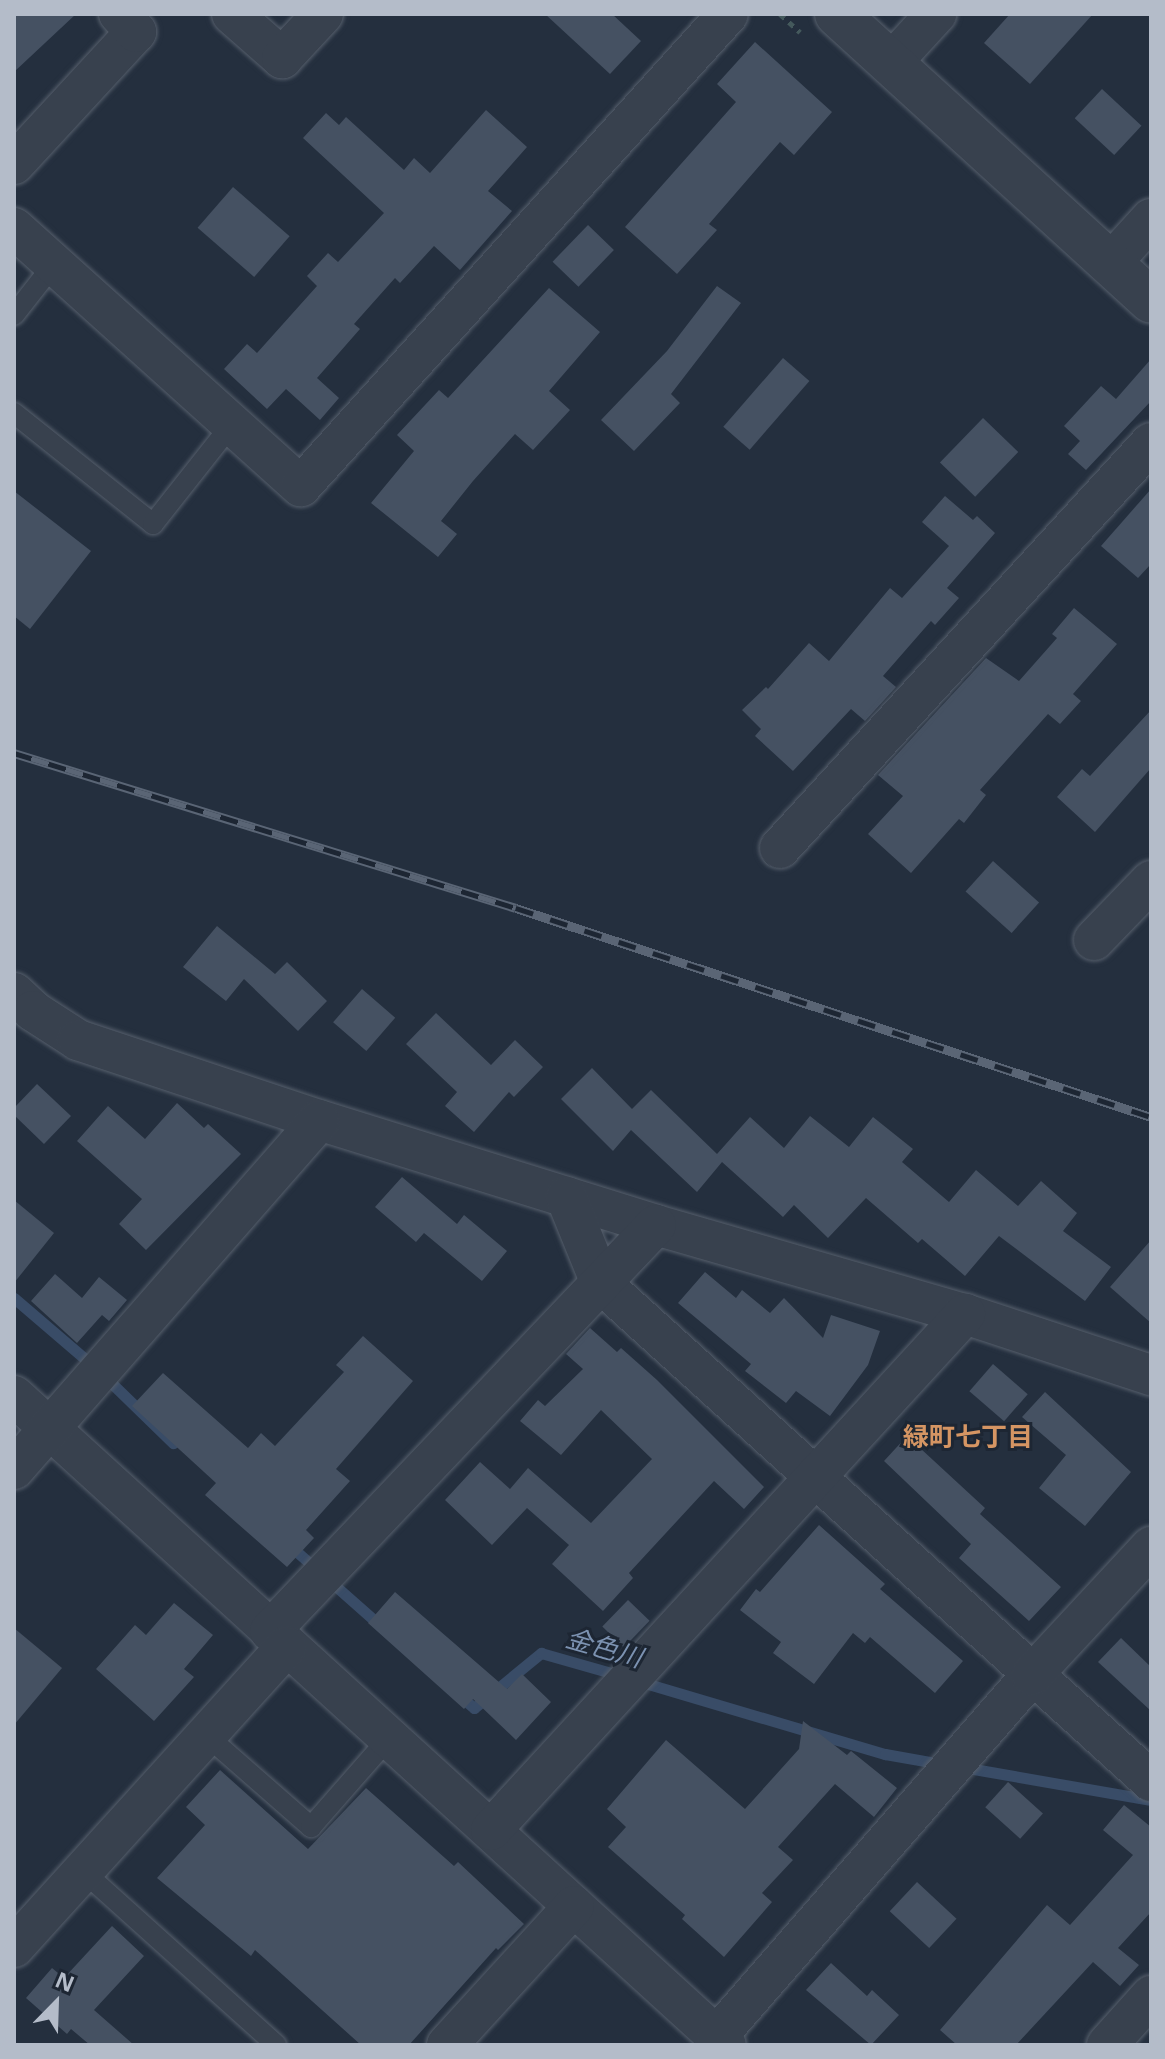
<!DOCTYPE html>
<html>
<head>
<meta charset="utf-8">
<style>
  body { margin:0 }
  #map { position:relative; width:1165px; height:2059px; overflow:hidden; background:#242f3e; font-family:"Open Sans","Noto Sans JP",sans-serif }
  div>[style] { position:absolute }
  .stream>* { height:11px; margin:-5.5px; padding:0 5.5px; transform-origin:5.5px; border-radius:5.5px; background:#394c67 }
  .building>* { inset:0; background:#455162; transform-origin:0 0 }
  .path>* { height:5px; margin-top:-2.5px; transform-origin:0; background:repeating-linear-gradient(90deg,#44595c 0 6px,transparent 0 12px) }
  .roads { filter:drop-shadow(0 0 2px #565f6c) drop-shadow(0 0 2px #565f6c) }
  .service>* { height:20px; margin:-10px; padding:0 10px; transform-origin:10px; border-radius:10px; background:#38414e }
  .minor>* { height:40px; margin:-20px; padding:0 20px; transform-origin:20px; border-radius:20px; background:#38414e }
  .tertiary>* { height:44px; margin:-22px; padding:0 22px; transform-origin:22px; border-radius:22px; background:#38414e }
  .rail>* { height:9px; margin-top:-4.5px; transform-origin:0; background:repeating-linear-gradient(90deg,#1d2633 0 18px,#5a6575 0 36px); box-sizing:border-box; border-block:2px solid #5a6575 }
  span { translate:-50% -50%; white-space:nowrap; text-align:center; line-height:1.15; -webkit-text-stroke:6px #1d2633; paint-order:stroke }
  .neighbourhood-label { font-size:26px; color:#d59563; font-weight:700 }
  .water-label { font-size:26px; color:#7c92b1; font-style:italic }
  .frame { position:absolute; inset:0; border:16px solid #b4bcc9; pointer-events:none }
  .north { position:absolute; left:16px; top:1963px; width:80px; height:80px; -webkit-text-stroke:6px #1d2633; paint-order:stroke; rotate:23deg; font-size:22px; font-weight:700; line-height:32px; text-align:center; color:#b4bcc9 }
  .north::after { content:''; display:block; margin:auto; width:28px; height:36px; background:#b4bcc9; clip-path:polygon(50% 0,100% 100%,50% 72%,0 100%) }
</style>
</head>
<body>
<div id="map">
  <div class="stream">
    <div style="left:14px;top:1298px;width:111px;rotate:40.6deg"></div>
    <div style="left:98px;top:1370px;width:105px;rotate:44.2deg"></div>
    <div style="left:288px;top:1544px;width:127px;rotate:41.5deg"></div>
    <div style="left:638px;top:1681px;width:258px;rotate:16.5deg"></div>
    <div style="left:885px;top:1754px;width:58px;rotate:10deg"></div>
    <div style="left:459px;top:1695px;width:20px;rotate:41deg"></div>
    <div style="left:474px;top:1708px;width:87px;rotate:-39.4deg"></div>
    <div style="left:541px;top:1653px;width:84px;rotate:15.9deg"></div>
    <div style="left:962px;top:1767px;width:192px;rotate:9.9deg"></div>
  </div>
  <div class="building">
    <div style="clip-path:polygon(14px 14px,76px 14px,14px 72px)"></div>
    <div style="clip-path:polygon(545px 14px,612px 14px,641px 41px,610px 74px)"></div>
    <div style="clip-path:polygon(1010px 14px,1093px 14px,1030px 84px,984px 43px)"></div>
    <div style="clip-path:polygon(755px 42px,832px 112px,794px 155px,780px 142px,709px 224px,717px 230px,677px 274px,625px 227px,736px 102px,717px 84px)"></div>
    <div style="left:1102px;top:89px;width:54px;height:40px;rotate:43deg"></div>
    <div style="clip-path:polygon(486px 110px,527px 147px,488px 191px,512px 211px,460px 270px,434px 246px,400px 283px,395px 278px,354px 324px,360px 329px,317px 378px,339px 398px,320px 420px,286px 389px,267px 409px,224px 369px,247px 344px,257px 353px,317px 286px,307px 276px,328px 253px,338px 262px,384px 213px,303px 138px,326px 113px,339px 125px,346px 117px,404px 170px,414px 158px,430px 173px)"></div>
    <div style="left:233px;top:187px;width:75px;height:54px;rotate:41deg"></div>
    <div style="left:588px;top:225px;width:36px;height:51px;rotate:44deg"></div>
    <div style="clip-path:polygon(717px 286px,741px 303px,671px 394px,680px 403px,634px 451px,601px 420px,667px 351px)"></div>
    <div style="clip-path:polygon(549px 288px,600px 332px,549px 391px,570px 410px,533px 450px,515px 434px,473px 481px,441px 521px,457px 534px,438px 557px,371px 503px,414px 451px,397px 435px,439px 390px,448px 398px)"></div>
    <div style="left:783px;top:358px;width:35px;height:91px;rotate:41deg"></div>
    <div style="clip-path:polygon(1151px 359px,1151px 401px,1086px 470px,1068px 454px,1080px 441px,1064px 426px,1101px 386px,1116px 399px)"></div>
    <div style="left:983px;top:418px;width:49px;height:62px;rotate:44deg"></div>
    <div style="clip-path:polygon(1151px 489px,1151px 564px,1138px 578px,1101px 546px)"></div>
    <div style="clip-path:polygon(14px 491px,91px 551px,30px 629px,14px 616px)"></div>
    <div style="clip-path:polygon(945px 496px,973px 520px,977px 516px,995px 533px,947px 588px,959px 598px,935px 625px,931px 621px,883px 676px,896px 687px,865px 721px,851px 709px,793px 771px,755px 736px,761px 729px,742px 710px,766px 687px,768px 689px,809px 643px,829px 661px,890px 588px,902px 598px,949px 546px,922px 522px)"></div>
    <div style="clip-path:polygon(1074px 608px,1117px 644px,1073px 694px,1081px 701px,1060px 724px,1048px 714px,980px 790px,986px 795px,964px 823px,959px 819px,911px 873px,868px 834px,903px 796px,878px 775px,986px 658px,1019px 681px,1057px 638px,1052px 634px)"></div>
    <div style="clip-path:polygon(1151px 710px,1151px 768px,1095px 832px,1057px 797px,1082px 769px,1090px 776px)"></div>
    <div style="left:993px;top:861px;width:62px;height:41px;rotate:42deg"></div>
    <div style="clip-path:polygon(217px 926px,275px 974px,287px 962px,327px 1001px,298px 1031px,244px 979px,226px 1001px,183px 967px)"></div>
    <div style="left:362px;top:989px;width:44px;height:44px;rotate:41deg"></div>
    <div style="clip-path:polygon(436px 1013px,491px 1065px,515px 1040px,543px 1067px,514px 1097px,509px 1092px,474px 1132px,445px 1106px,457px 1092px,406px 1044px)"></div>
    <div style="clip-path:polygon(592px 1068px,632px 1109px,651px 1090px,717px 1154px,750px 1117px,784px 1148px,810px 1116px,849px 1147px,873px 1117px,913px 1149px,902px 1162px,949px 1202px,976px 1170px,1018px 1206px,1041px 1181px,1077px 1213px,1063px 1231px,1111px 1267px,1085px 1301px,999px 1236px,965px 1276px,922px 1239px,918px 1243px,866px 1198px,828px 1238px,794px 1205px,783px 1217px,722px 1162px,697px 1192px,631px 1130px,613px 1151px,561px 1099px)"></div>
    <div style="clip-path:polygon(37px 1084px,71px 1116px,44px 1144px,14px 1115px,14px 1108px)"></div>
    <div style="clip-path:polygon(177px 1103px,204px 1128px,208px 1124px,241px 1154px,146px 1250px,119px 1224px,142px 1199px,77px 1141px,108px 1106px,145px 1139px)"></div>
    <div style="clip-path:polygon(402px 1177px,457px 1224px,464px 1215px,507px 1251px,482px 1281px,424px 1233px,416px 1242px,375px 1207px)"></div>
    <div style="clip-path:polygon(14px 1200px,54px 1233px,14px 1283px)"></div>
    <div style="clip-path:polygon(1151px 1240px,1151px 1323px,1110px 1287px)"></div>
    <div style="clip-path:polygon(705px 1272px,736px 1298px,742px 1290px,770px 1313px,784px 1298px,823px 1338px,831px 1315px,880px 1331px,868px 1365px,830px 1416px,796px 1391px,786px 1403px,745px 1371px,751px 1364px,678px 1303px)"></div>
    <div style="clip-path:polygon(55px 1274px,82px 1298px,99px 1277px,127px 1300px,109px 1321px,102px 1315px,77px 1343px,31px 1301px)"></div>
    <div style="clip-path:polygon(590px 1328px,617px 1352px,621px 1348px,657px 1380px,764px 1487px,744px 1509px,714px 1481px,629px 1573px,633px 1578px,603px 1611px,552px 1564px,569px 1545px,527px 1508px,492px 1545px,445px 1500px,480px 1462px,510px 1489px,528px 1468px,591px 1523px,652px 1459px,601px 1410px,561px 1455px,520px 1421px,538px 1400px,545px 1406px,583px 1369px,566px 1354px)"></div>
    <div style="clip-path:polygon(363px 1336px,413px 1381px,336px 1469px,350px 1481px,306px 1530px,314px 1538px,287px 1567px,205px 1495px,216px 1483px,132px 1406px,163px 1373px,248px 1448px,261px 1433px,275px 1446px,344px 1372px,336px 1365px)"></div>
    <div style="left:993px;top:1364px;width:46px;height:36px;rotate:41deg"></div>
    <div style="clip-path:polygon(1045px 1392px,1131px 1472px,1085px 1526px,1039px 1488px,1066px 1455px,1022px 1417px)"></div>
    <div style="clip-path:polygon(907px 1436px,985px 1508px,980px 1514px,1061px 1587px,1029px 1621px,959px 1558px,971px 1544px,884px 1461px)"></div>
    <div style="clip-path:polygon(819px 1525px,885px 1584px,880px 1589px,963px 1661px,935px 1693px,870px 1637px,865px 1643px,853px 1633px,814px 1684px,773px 1653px,781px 1642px,740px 1610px,756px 1589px,760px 1592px)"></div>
    <div style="clip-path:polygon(395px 1592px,507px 1689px,522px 1674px,551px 1702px,516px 1740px,473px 1699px,464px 1709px,368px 1623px)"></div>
    <div style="left:628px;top:1600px;width:30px;height:37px;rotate:44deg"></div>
    <div style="clip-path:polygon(174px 1603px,213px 1635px,184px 1669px,194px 1677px,154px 1721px,96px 1669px,135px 1625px,146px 1635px)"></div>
    <div style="clip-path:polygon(14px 1628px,62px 1668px,14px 1725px)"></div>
    <div style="clip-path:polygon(1121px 1638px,1151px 1667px,1151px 1711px,1098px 1662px)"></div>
    <div style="clip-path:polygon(803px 1721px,847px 1755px,851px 1751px,897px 1788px,874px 1817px,835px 1784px,778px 1847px,793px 1860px,762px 1893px,772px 1902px,724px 1957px,682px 1919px,685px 1915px,608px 1847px,626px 1827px,607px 1809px,666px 1740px,745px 1809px,799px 1749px)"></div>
    <div style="clip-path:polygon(220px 1770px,308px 1849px,366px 1788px,454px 1866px,458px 1862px,524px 1924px,498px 1950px,496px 1948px,409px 2045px,361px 2045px,255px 1950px,251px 1956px,157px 1878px,205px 1825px,186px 1807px)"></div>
    <div style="left:1008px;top:1782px;width:47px;height:34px;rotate:42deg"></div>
    <div style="clip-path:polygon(1124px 1805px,1151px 1827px,1151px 1912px,1118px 1948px,1139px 1965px,1120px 1986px,1093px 1962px,1016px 2045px,957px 2045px,940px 2030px,1047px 1905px,1070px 1925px,1133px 1855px,1103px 1830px)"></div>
    <div style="left:917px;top:1882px;width:54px;height:40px;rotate:43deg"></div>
    <div style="clip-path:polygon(112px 1926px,144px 1956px,94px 2010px,134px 2045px,90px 2045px,71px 2029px,67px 2034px,26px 1998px,52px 1968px,64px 1978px)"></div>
    <div style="clip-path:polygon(831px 1963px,867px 1996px,872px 1990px,899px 2015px,871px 2045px,806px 1990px)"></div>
  </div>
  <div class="path">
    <div style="left:780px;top:14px;width:27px;rotate:42deg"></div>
  </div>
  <div class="roads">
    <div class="service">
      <div style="left:14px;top:315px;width:65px;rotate:-51.9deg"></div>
      <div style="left:14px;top:413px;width:178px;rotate:38.6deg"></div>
      <div style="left:153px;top:524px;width:127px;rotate:-51.7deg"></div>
      <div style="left:206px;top:1735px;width:140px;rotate:41.2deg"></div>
      <div style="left:311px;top:1827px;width:118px;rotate:-48.8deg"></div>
      <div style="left:83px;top:1871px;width:260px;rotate:42deg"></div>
    </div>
    <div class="minor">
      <div style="left:232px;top:14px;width:67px;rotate:41.3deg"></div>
      <div style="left:282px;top:58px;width:60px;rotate:-47deg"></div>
      <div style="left:891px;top:63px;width:67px;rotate:-47.4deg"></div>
      <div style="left:14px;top:164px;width:180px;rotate:-47.3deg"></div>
      <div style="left:136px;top:32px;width:25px;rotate:-133deg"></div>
      <div style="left:14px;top:228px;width:386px;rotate:42deg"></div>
      <div style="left:301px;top:486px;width:636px;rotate:-47.87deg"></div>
      <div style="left:1110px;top:264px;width:61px;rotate:-47.7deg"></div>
      <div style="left:780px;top:848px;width:549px;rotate:-47.51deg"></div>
      <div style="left:1094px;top:940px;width:82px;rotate:-46deg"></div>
      <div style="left:14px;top:993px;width:26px;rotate:43deg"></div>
      <div style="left:33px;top:1011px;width:54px;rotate:32.8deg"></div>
      <div style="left:78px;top:1040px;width:254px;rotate:18.4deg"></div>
      <div style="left:319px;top:1120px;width:353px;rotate:17.3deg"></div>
      <div style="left:656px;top:1225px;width:322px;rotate:16.1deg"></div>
      <div style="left:965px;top:1314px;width:196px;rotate:18.2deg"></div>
      <div style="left:566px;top:1197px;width:93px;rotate:67.9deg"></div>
      <div style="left:601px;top:1283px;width:742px;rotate:42.16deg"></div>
      <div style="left:14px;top:1396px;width:963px;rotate:42.35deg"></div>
      <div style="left:14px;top:1469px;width:463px;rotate:-48.8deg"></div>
      <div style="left:270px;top:1631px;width:560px;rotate:-46.45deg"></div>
      <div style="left:491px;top:1830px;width:701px;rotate:-47.43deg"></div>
      <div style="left:14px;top:1947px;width:405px;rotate:-47.8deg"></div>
      <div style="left:717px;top:2036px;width:479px;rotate:-48.9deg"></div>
      <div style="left:1032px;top:1675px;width:175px;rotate:-47.1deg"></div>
      <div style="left:447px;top:2045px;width:188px;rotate:-47.6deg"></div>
      <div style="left:1107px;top:2045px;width:66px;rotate:-48.1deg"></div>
    </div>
    <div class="tertiary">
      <div style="left:837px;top:14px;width:425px;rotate:42.4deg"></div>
    </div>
  </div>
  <div class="rail">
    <div style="left:14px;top:753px;width:525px;rotate:17.16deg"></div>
    <div style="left:516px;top:908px;width:669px;rotate:18.22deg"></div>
  </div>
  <div class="neighbourhood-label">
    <span style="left:968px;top:1437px">緑町七丁目</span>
  </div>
  <div class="water-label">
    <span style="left:604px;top:1648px;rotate:16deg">金色川</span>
  </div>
  <div class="frame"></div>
  <div class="north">N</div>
</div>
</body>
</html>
